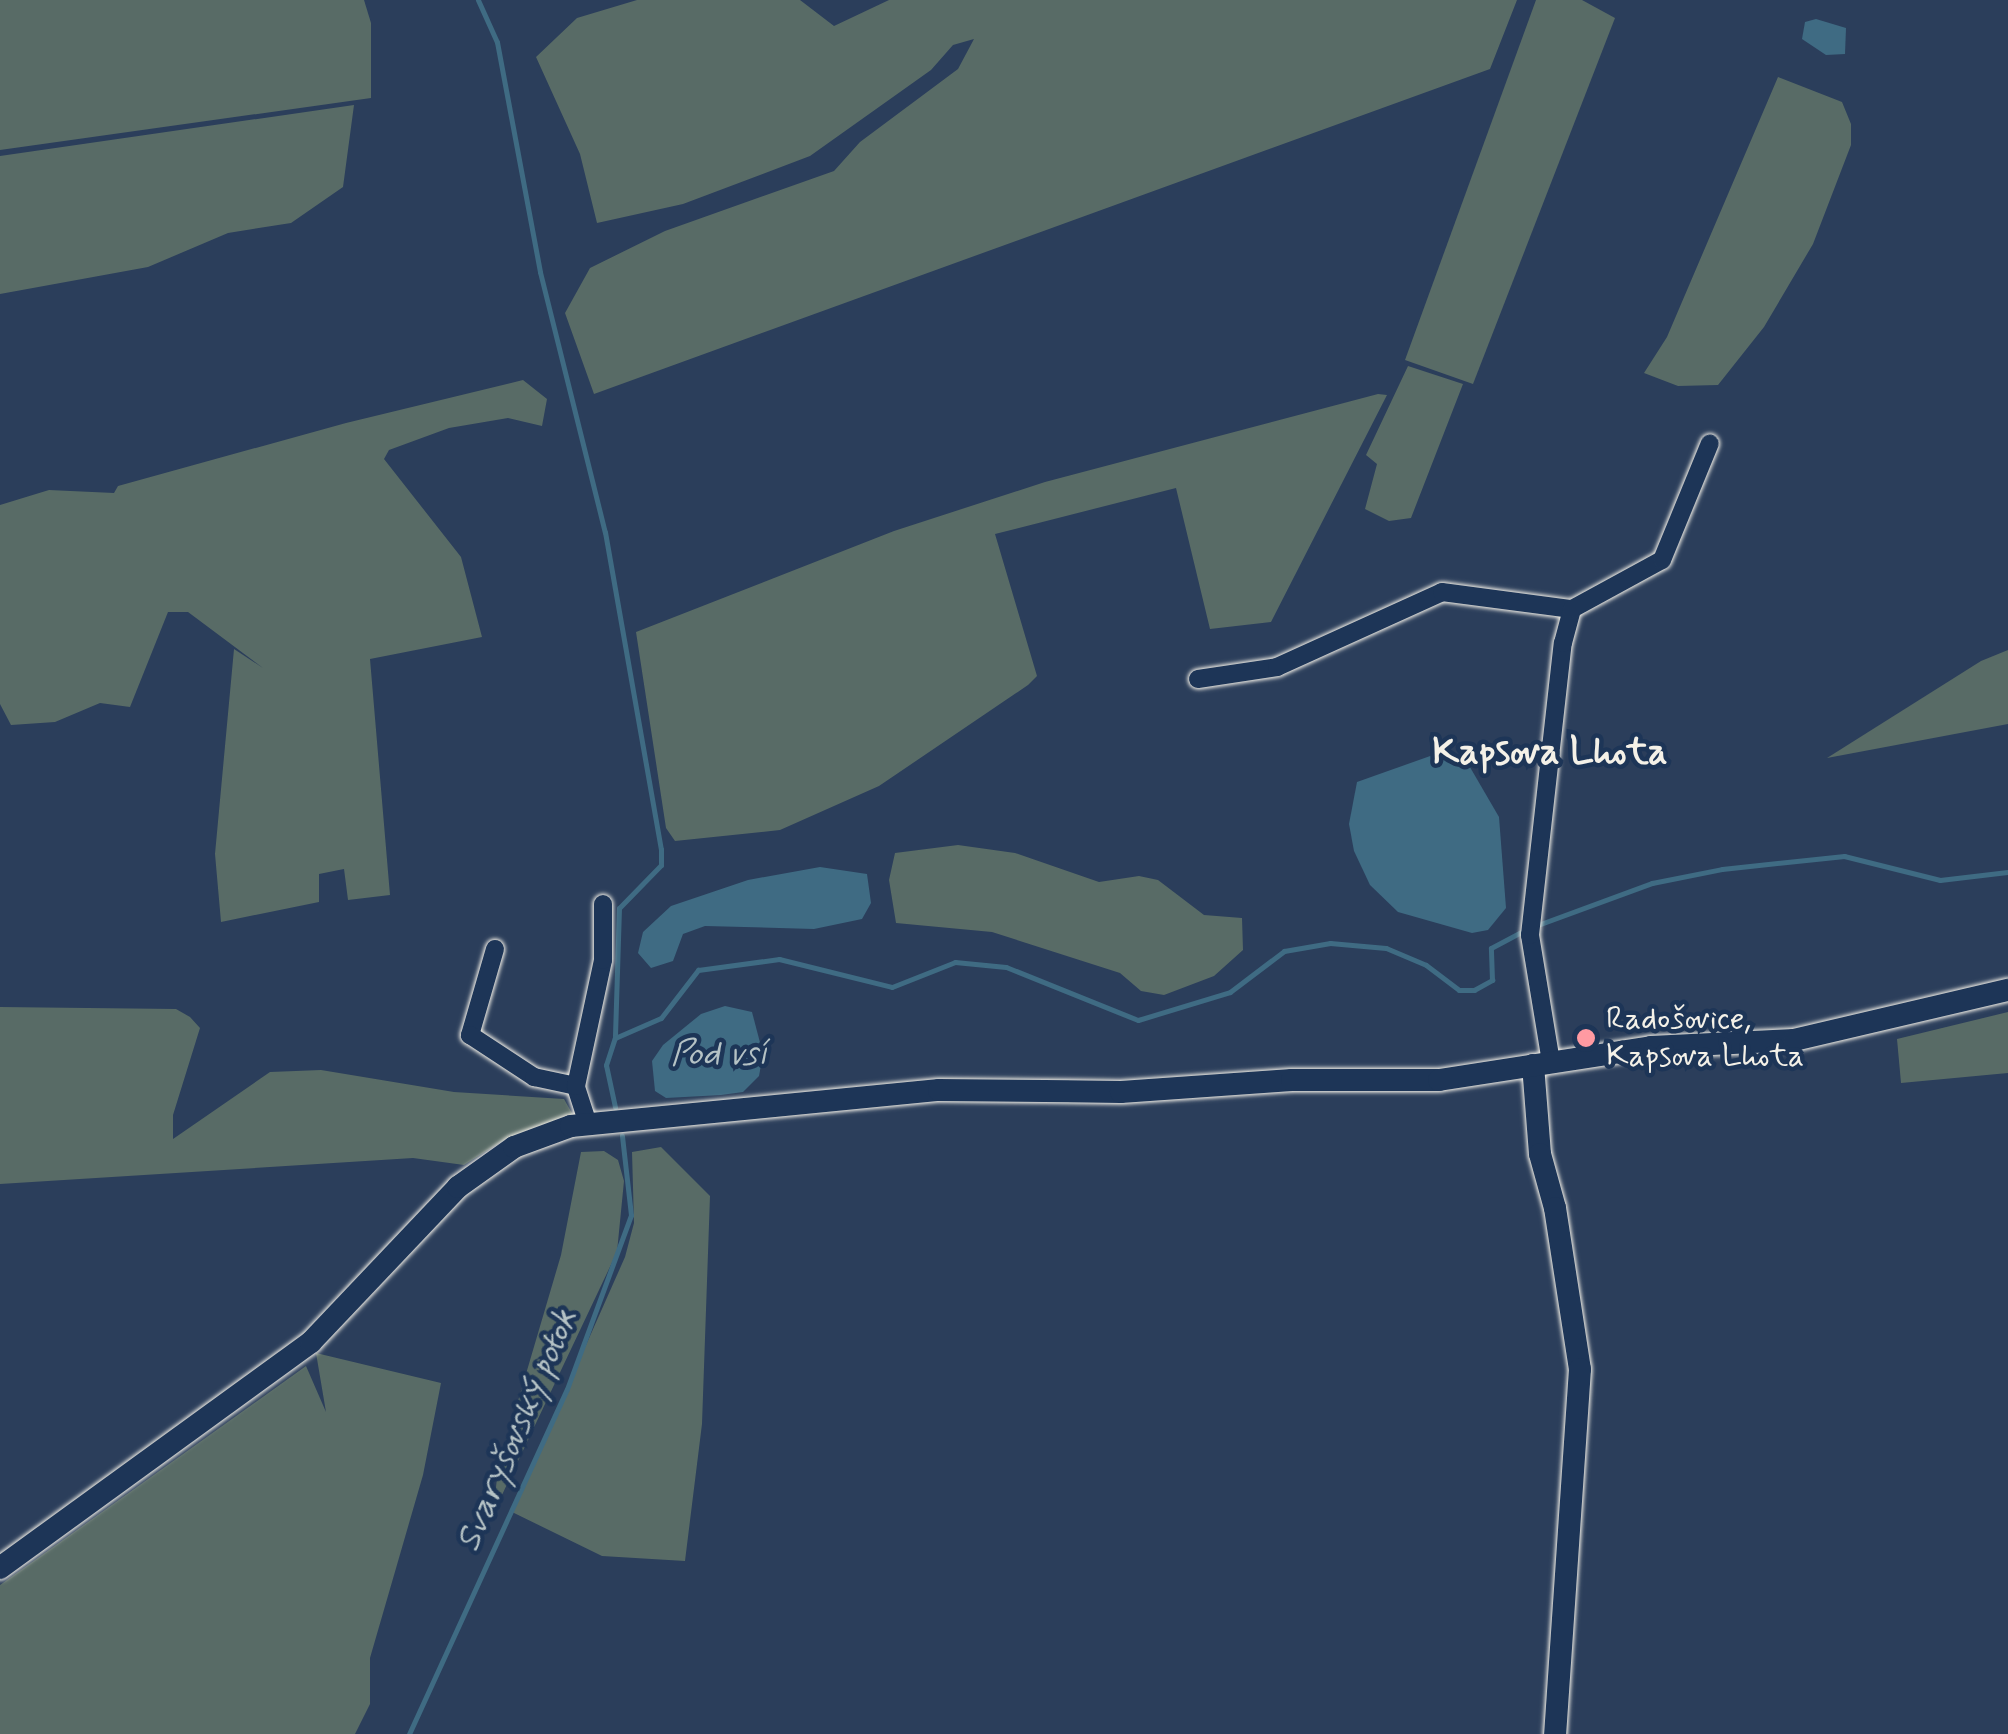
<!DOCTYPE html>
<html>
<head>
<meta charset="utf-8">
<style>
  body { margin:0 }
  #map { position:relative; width:2008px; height:1734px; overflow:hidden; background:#2b3e5b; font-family:Mynerve,sans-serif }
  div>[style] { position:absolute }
  .green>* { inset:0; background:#586b66 }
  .water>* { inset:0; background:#3f6b83 }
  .stream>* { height:5px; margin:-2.5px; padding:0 2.5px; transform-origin:2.5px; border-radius:2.5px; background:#3f6b83 }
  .roads { filter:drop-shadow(0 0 2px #f4f1e8) drop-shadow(0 0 2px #f4f1e8) }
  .street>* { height:18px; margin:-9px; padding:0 9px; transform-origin:9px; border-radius:9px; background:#1d3557 }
  .secondary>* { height:22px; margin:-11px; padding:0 11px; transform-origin:11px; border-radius:11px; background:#1d3557 }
  .dots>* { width:28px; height:28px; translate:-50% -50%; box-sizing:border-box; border:5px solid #1d3557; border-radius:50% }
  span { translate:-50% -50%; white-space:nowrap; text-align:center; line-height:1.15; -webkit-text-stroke:9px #1d3557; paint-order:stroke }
  .poi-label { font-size:32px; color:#f4f1e8 }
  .left { translate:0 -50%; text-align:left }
  .water-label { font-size:35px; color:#b5c2c5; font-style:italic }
  .quarter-label { font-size:38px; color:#f4f1e8; font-weight:700 }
</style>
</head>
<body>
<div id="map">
  <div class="green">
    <div style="clip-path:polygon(0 0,364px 0,371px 23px,371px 98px,0 150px)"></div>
    <div style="clip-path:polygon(637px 0,800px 0,834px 26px,889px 0,1517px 0,1490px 69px,594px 394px,565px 313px,590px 268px,665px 231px,834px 171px,860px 142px,958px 69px,974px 39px,953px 45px,931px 70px,810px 156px,683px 204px,597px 223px,580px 154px,536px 57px,577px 18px)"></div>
    <div style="clip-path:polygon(1536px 0,1582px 0,1615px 18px,1473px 384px,1405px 360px)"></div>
    <div style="clip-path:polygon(1778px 77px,1842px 102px,1851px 124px,1851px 145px,1813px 244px,1764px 327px,1718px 385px,1678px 386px,1644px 373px,1667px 337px)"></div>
    <div style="clip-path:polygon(354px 105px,343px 187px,291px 223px,228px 233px,148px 267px,0 294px,0 156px)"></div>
    <div style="clip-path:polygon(1408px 366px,1463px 384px,1411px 518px,1389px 521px,1365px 509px,1377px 464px,1366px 455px)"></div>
    <div style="clip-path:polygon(523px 380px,547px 399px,542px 426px,508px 418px,449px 428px,389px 450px,384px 459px,461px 557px,482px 637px,370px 659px,390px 895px,348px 900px,344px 869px,319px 874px,319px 902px,221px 922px,215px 854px,234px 649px,263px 668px,188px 612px,168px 612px,130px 707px,100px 703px,55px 722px,11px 725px,0 704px,0 505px,49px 490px,114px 493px,118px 486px,346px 423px)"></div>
    <div style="clip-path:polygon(1378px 394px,1387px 395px,1271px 622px,1210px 629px,1176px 488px,995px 534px,1037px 676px,1028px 685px,879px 786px,780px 830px,675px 841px,666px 828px,636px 632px,894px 531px,1045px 482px)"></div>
    <div style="clip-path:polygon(2008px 650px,2008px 724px,1827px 758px,1981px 661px)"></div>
    <div style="clip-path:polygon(958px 845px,1015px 853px,1099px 882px,1139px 876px,1158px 880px,1204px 915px,1242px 918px,1243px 950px,1214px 976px,1164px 995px,1141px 991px,1120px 973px,992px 932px,896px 923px,889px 880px,895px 853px)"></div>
    <div style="clip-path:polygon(0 1007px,176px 1009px,190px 1017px,200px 1028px,173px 1115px,173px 1139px,270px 1072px,321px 1070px,454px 1092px,564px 1099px,573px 1115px,504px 1140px,464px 1165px,413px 1158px,0 1184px)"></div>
    <div style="clip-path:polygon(2008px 1012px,2008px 1073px,1901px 1083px,1897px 1039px)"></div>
    <div style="clip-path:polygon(661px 1147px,710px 1196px,702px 1424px,685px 1561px,602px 1556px,512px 1512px,625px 1257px,634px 1223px,632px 1152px)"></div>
    <div style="clip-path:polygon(604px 1151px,618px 1160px,624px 1181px,617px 1252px,493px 1514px,498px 1469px,561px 1255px,581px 1152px)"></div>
    <div style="clip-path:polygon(316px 1353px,441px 1383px,423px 1475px,370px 1658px,370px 1704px,355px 1734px,0 1734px,0 1585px,306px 1366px,326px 1412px)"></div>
  </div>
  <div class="water">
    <div style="clip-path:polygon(1816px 19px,1846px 28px,1845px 54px,1826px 55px,1802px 39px,1805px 22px)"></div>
    <div style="clip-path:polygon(1433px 755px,1467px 762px,1499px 817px,1506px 908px,1488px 930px,1472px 933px,1398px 912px,1370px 885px,1354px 851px,1349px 824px,1357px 782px)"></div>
    <div style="clip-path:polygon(820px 867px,867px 874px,871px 903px,862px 919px,814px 929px,705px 926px,683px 934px,673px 961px,651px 968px,638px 953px,643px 932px,671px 906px,748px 880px)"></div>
    <div style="clip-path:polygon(725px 1006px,752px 1012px,763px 1054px,759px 1076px,743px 1092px,721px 1095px,666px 1098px,655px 1091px,652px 1061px,663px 1045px,701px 1014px)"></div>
  </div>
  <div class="stream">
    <div style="left:478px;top:0;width:46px;rotate:65.7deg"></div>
    <div style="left:497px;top:42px;width:234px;rotate:79.4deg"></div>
    <div style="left:540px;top:272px;width:268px;rotate:76deg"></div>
    <div style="left:605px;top:532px;width:322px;rotate:80deg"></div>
    <div style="left:661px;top:849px;width:16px;rotate:90deg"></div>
    <div style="left:661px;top:865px;width:60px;rotate:134.3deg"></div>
    <div style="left:619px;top:908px;width:130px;rotate:91.8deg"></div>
    <div style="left:1535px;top:926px;width:125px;rotate:-20.2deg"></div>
    <div style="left:1652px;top:883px;width:71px;rotate:-11.3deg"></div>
    <div style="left:1722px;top:869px;width:123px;rotate:-6.1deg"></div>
    <div style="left:1844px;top:856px;width:99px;rotate:14deg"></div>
    <div style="left:1940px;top:880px;width:68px;rotate:-6.7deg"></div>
    <div style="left:615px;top:1107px;width:43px;rotate:-102.1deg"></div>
    <div style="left:606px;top:1065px;width:28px;rotate:-72deg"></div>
    <div style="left:615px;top:1038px;width:50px;rotate:-23.5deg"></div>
    <div style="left:661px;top:1018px;width:61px;rotate:-52.4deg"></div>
    <div style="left:698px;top:970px;width:82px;rotate:-7.7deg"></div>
    <div style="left:779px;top:959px;width:116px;rotate:13.9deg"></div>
    <div style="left:892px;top:987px;width:68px;rotate:-21.6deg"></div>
    <div style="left:955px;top:962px;width:51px;rotate:5.6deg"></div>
    <div style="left:1006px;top:967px;width:142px;rotate:21.9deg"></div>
    <div style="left:1138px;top:1020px;width:96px;rotate:-16.9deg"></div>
    <div style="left:1230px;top:992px;width:68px;rotate:-37.2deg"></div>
    <div style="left:1284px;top:951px;width:47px;rotate:-9.9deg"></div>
    <div style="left:1330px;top:943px;width:56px;rotate:5.1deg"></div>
    <div style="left:1386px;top:948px;width:43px;rotate:23deg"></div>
    <div style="left:1426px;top:965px;width:41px;rotate:37.1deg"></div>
    <div style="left:1459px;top:990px;width:15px"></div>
    <div style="left:1474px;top:990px;width:21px;rotate:-29deg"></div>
    <div style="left:1492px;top:980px;width:32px;rotate:-92deg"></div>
    <div style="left:1491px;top:948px;width:38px;rotate:-28deg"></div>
    <div style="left:409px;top:1734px;width:379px;rotate:-65.4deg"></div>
    <div style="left:567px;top:1389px;width:185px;rotate:-69.8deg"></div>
    <div style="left:631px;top:1215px;width:80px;rotate:-96.5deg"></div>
  </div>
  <div class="roads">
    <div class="street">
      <div style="left:1198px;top:679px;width:80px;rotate:-8.6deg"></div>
      <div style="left:1277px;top:667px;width:181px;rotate:-24.4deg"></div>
      <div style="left:1442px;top:592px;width:131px;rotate:7.5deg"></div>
      <div style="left:495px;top:949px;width:90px;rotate:106.2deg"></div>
      <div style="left:470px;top:1035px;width:77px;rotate:33.3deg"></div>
      <div style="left:534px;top:1077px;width:43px;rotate:12.1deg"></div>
      <div style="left:1551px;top:1062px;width:129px;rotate:-99.4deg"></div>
      <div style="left:1530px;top:935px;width:294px;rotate:-83.6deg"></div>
      <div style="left:1563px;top:643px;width:35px;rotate:-75deg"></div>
      <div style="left:1572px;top:609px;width:102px;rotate:-28.6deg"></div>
      <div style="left:1662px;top:560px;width:126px;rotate:-67.7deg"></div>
      <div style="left:588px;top:1124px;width:40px;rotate:-108deg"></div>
      <div style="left:576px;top:1086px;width:129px;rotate:-77.9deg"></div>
      <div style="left:603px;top:960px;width:56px;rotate:-90deg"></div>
    </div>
    <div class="secondary">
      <div style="left:1533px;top:1065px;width:89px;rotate:85.5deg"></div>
      <div style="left:1540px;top:1154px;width:56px;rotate:74.5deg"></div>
      <div style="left:1555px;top:1208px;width:163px;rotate:81.2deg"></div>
      <div style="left:1580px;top:1369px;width:366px;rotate:93.9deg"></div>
      <div style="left:0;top:1568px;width:384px;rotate:-36deg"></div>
      <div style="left:311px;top:1342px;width:214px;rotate:-46.5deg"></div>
      <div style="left:458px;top:1187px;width:69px;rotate:-35.5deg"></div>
      <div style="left:514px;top:1147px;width:61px;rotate:-20.2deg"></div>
      <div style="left:571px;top:1126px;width:370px;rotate:-5.6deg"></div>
      <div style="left:939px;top:1090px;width:182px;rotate:0.6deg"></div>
      <div style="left:1121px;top:1092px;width:171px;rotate:-4deg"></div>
      <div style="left:1292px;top:1080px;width:147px"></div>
      <div style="left:1439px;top:1080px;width:215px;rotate:-8.8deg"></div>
      <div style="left:1651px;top:1047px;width:143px;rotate:-2.8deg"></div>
      <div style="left:1794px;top:1040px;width:220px;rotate:-13.2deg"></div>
    </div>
  </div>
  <div class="dots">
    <div style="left:1586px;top:1038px;background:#ff9aa2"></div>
  </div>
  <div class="poi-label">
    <span class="left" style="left:1606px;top:1038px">Radošovice,<br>Kapsova Lhota</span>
  </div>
  <div class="water-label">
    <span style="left:719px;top:1054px">Pod vsí</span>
    <span style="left:517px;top:1430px;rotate:-67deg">Svaryšovský potok</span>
  </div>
  <div class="quarter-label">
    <span style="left:1550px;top:753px">Kapsova Lhota</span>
  </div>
</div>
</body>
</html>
